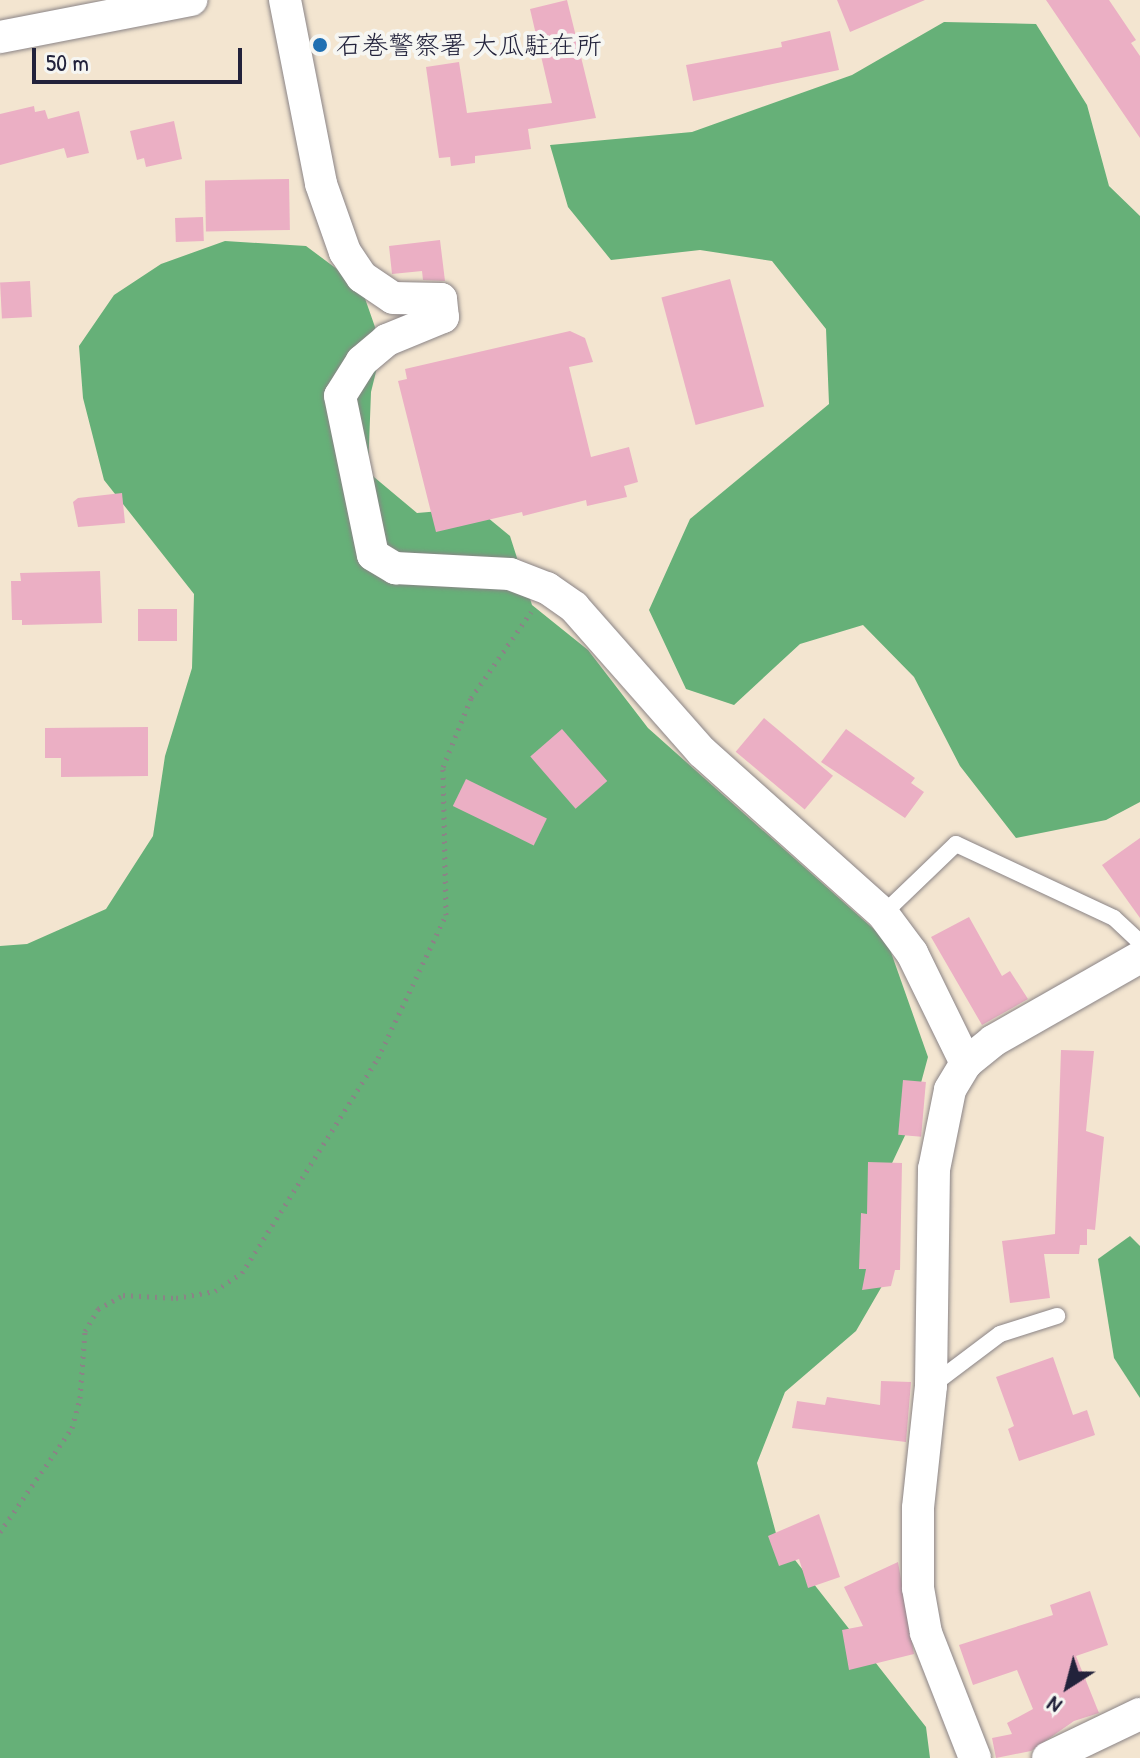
<!DOCTYPE html>
<html>
<head>
<meta charset="utf-8">
<style>
  body { margin:0 }
  #map { position:relative; width:1140px; height:1758px; overflow:hidden; background:#f3e5d0; font-family:"Patrick Hand","Klee One",sans-serif }
  div>[style] { position:absolute }
  .forest>* { inset:0; background:#66b078 }
  .building>* { inset:0; background:#ebafc4; transform-origin:0 0 }
  .path>* { height:5px; margin-top:-2.5px; transform-origin:0; background:repeating-linear-gradient(90deg,#8a8486 0 2px,transparent 0 8px) }
  .roads { filter:drop-shadow(0 0 2px #8a8486) drop-shadow(0 0 2px #8a8486) }
  .lane>* { height:16px; margin:-8px; padding:0 8px; transform-origin:8px; border-radius:8px; background:#fff }
  .street>* { height:32px; margin:-16px; padding:0 16px; transform-origin:16px; border-radius:16px; background:#fff }
  .dots>* { width:22px; height:22px; translate:-50% -50%; box-sizing:border-box; border:4px solid #f6f6f2; border-radius:50% }
  span { translate:-50% -50%; white-space:nowrap; text-align:center; line-height:1.15; -webkit-text-stroke:8px #f6f6f2; paint-order:stroke }
  .poi-label { font-size:26px; color:#22223b }
  .left { translate:0 -50%; text-align:left }
  .north { position:absolute; left:1028px; top:1646px; width:80px; height:80px; -webkit-text-stroke:6px #f6f6f2; paint-order:stroke; rotate:216deg; font-size:22px; font-weight:700; line-height:32px; text-align:center; color:#22223b }
  .north::after { content:''; display:block; margin:auto; width:28px; height:36px; background:#22223b; clip-path:polygon(50% 0,100% 100%,50% 72%,0 100%) }
  .scale { position:absolute; left:32px; top:48px; width:210px; height:36px; box-sizing:border-box; border:4px solid #22223b; border-top:0; padding-left:10px; font-size:24px; line-height:28px; white-space:nowrap; color:#22223b; -webkit-text-stroke:6px #f6f6f2; paint-order:stroke }
</style>
</head>
<body>
<div id="map">
  <div class="forest">
    <div style="clip-path:polygon(944px 22px,1036px 24px,1087px 105px,1109px 186px,1140px 216px,1140px 802px,1106px 820px,1016px 838px,960px 766px,914px 677px,863px 625px,800px 644px,734px 705px,686px 689px,649px 610px,690px 519px,829px 404px,826px 329px,772px 261px,700px 250px,611px 260px,568px 207px,550px 145px,692px 132px,852px 75px)"></div>
    <div style="clip-path:polygon(225px 241px,306px 246px,361px 287px,382px 347px,371px 392px,368px 472px,417px 513px,476px 508px,510px 536px,532px 605px,588px 650px,648px 728px,887px 941px,928px 1057px,909px 1127px,878px 1193px,889px 1274px,856px 1331px,785px 1392px,757px 1463px,777px 1537px,926px 1727px,930px 1758px,0 1758px,0 946px,27px 944px,106px 909px,153px 836px,165px 756px,192px 668px,194px 594px,104px 480px,83px 398px,79px 346px,114px 295px,161px 264px)"></div>
    <div style="clip-path:polygon(1130px 1236px,1140px 1246px,1140px 1398px,1114px 1358px,1098px 1259px)"></div>
  </div>
  <div class="building">
    <div style="clip-path:polygon(567px 0,596px 118px,528px 129px,531px 149px,475px 156px,475px 163px,451px 166px,450px 157px,439px 158px,426px 67px,459px 62px,467px 113px,552px 103px,530px 9px)"></div>
    <div style="clip-path:polygon(837px 0,925px 0,850px 32px)"></div>
    <div style="clip-path:polygon(1046px 0,1109px 0,1136px 40px,1131px 43px,1140px 56px,1140px 138px)"></div>
    <div style="clip-path:polygon(830px 31px,839px 70px,693px 101px,686px 65px,782px 47px,781px 42px)"></div>
    <div style="clip-path:polygon(34px 106px,35px 112px,45px 110px,48px 119px,79px 111px,89px 153px,67px 158px,64px 148px,0 165px,0 114px)"></div>
    <div style="clip-path:polygon(174px 121px,182px 159px,146px 167px,144px 158px,137px 160px,130px 131px)"></div>
    <div style="left:289px;top:179px;width:51px;height:84px;rotate:89deg"></div>
    <div style="left:203px;top:217px;width:24px;height:28px;rotate:88deg"></div>
    <div style="clip-path:polygon(440px 240px,445px 281px,423px 280px,422px 271px,392px 274px,389px 246px)"></div>
    <div style="left:730px;top:279px;width:132px;height:71px;rotate:75deg"></div>
    <div style="left:30px;top:281px;width:36px;height:30px;rotate:87deg"></div>
    <div style="clip-path:polygon(570px 331px,585px 338px,593px 362px,569px 367px,591px 457px,629px 447px,638px 482px,624px 486px,627px 497px,587px 506px,586px 500px,523px 516px,522px 512px,436px 532px,398px 381px,407px 379px,405px 369px)"></div>
    <div style="clip-path:polygon(122px 493px,125px 523px,78px 527px,73px 502px,78px 498px)"></div>
    <div style="clip-path:polygon(100px 571px,102px 623px,22px 625px,22px 620px,12px 620px,11px 581px,21px 581px,20px 573px)"></div>
    <div style="left:177px;top:609px;width:32px;height:39px;rotate:90deg"></div>
    <div style="left:764px;top:718px;width:90px;height:44px;rotate:40deg"></div>
    <div style="clip-path:polygon(148px 727px,148px 776px,61px 777px,61px 758px,45px 758px,45px 728px)"></div>
    <div style="left:562px;top:729px;width:69px;height:42px;rotate:49deg"></div>
    <div style="clip-path:polygon(846px 729px,915px 778px,911px 783px,924px 792px,905px 818px,821px 762px)"></div>
    <div style="left:466px;top:779px;width:90px;height:30px;rotate:26deg"></div>
    <div style="clip-path:polygon(1140px 838px,1140px 918px,1102px 865px)"></div>
    <div style="clip-path:polygon(969px 917px,1002px 976px,1010px 971px,1028px 999px,982px 1025px,931px 937px)"></div>
    <div style="clip-path:polygon(1061px 1050px,1094px 1051px,1086px 1131px,1104px 1137px,1095px 1230px,1087px 1229px,1087px 1245px,1080px 1245px,1079px 1254px,1044px 1254px,1050px 1298px,1010px 1303px,1002px 1241px,1055px 1234px)"></div>
    <div style="left:903px;top:1080px;width:23px;height:55px;rotate:5deg"></div>
    <div style="clip-path:polygon(868px 1162px,902px 1163px,900px 1270px,895px 1270px,891px 1286px,862px 1290px,866px 1269px,859px 1269px,861px 1213px,867px 1214px)"></div>
    <div style="clip-path:polygon(1053px 1357px,1073px 1415px,1087px 1410px,1095px 1435px,1019px 1461px,1008px 1429px,1014px 1426px,996px 1377px)"></div>
    <div style="clip-path:polygon(881px 1381px,911px 1382px,906px 1442px,792px 1428px,797px 1401px,825px 1405px,827px 1397px,880px 1405px)"></div>
    <div style="clip-path:polygon(819px 1514px,840px 1577px,808px 1588px,799px 1559px,779px 1566px,768px 1536px)"></div>
    <div style="clip-path:polygon(898px 1562px,914px 1654px,849px 1670px,842px 1630px,863px 1626px,844px 1587px)"></div>
    <div style="clip-path:polygon(1090px 1591px,1108px 1645px,1076px 1656px,1099px 1713px,1074px 1721px,1031px 1751px,996px 1758px,992px 1738px,1012px 1734px,1007px 1723px,1033px 1709px,1017px 1670px,973px 1685px,959px 1645px,1053px 1615px,1050px 1605px)"></div>
  </div>
  <div class="path">
    <div style="left:0;top:1532px;width:126px;rotate:-55.3deg"></div>
    <div style="left:72px;top:1428px;width:31px;rotate:-75deg"></div>
    <div style="left:80px;top:1398px;width:67px;rotate:-85.7deg"></div>
    <div style="left:85px;top:1331px;width:26px;rotate:-59deg"></div>
    <div style="left:98px;top:1309px;width:29px;rotate:-29deg"></div>
    <div style="left:123px;top:1295px;width:53px;rotate:3.2deg"></div>
    <div style="left:176px;top:1298px;width:40px;rotate:-10deg"></div>
    <div style="left:215px;top:1291px;width:32px;rotate:-34deg"></div>
    <div style="left:242px;top:1273px;width:254px;rotate:-57.7deg"></div>
    <div style="left:378px;top:1058px;width:158px;rotate:-64.6deg"></div>
    <div style="left:446px;top:915px;width:148px;rotate:-91.2deg"></div>
    <div style="left:443px;top:767px;width:74px;rotate:-67.9deg"></div>
    <div style="left:471px;top:698px;width:105px;rotate:-55.1deg"></div>
  </div>
  <div class="roads">
    <div class="lane">
      <div style="left:883px;top:914px;width:101px;rotate:-43.8deg"></div>
      <div style="left:956px;top:844px;width:174px;rotate:25.1deg"></div>
      <div style="left:1114px;top:918px;width:35px;rotate:43deg"></div>
      <div style="left:931px;top:1386px;width:86px;rotate:-37deg"></div>
      <div style="left:1000px;top:1334px;width:60px;rotate:-17.5deg"></div>
    </div>
    <div class="street">
      <div style="left:285px;top:0;width:187px;rotate:78.9deg"></div>
      <div style="left:321px;top:184px;width:72px;rotate:70.6deg"></div>
      <div style="left:345px;top:252px;width:30px;rotate:56deg"></div>
      <div style="left:362px;top:277px;width:37px;rotate:34deg"></div>
      <div style="left:393px;top:298px;width:48px;rotate:1.2deg"></div>
      <div style="left:441px;top:299px;width:18px;rotate:84deg"></div>
      <div style="left:443px;top:317px;width:61px;rotate:157.7deg"></div>
      <div style="left:387px;top:340px;width:33px;rotate:140deg"></div>
      <div style="left:362px;top:361px;width:41px;rotate:122.2deg"></div>
      <div style="left:340px;top:396px;width:162px;rotate:78.3deg"></div>
      <div style="left:373px;top:555px;width:26px;rotate:31deg"></div>
      <div style="left:395px;top:568px;width:115px;rotate:3deg"></div>
      <div style="left:510px;top:574px;width:40px;rotate:21deg"></div>
      <div style="left:547px;top:588px;width:33px;rotate:35deg"></div>
      <div style="left:574px;top:607px;width:193px;rotate:48.6deg"></div>
      <div style="left:702px;top:752px;width:243px;rotate:41.8deg"></div>
      <div style="left:883px;top:914px;width:49px;rotate:53.4deg"></div>
      <div style="left:912px;top:953px;width:123px;rotate:63.9deg"></div>
      <div style="left:966px;top:1063px;width:31px;rotate:121deg"></div>
      <div style="left:950px;top:1090px;width:81px;rotate:101.4deg"></div>
      <div style="left:934px;top:1169px;width:217px;rotate:90.8deg"></div>
      <div style="left:931px;top:1386px;width:123px;rotate:96.1deg"></div>
      <div style="left:918px;top:1508px;width:80px;rotate:90deg"></div>
      <div style="left:918px;top:1588px;width:46px;rotate:79.9deg"></div>
      <div style="left:926px;top:1633px;width:134px;rotate:68.6deg"></div>
      <div style="left:0;top:37px;width:195px;rotate:-11deg"></div>
      <div style="left:966px;top:1063px;width:35px;rotate:-39deg"></div>
      <div style="left:993px;top:1041px;width:169px;rotate:-29.7deg"></div>
      <div style="left:1048px;top:1758px;width:102px;rotate:-25.6deg"></div>
    </div>
  </div>
  <div class="dots">
    <div style="left:320px;top:45px;background:#1f6fb2"></div>
  </div>
  <div class="poi-label">
    <span class="left" style="left:336px;top:45px">石巻警察署 大瓜駐在所</span>
  </div>
  <div class="north">N</div>
  <div class="scale">50 m</div>
</div>
</body>
</html>
